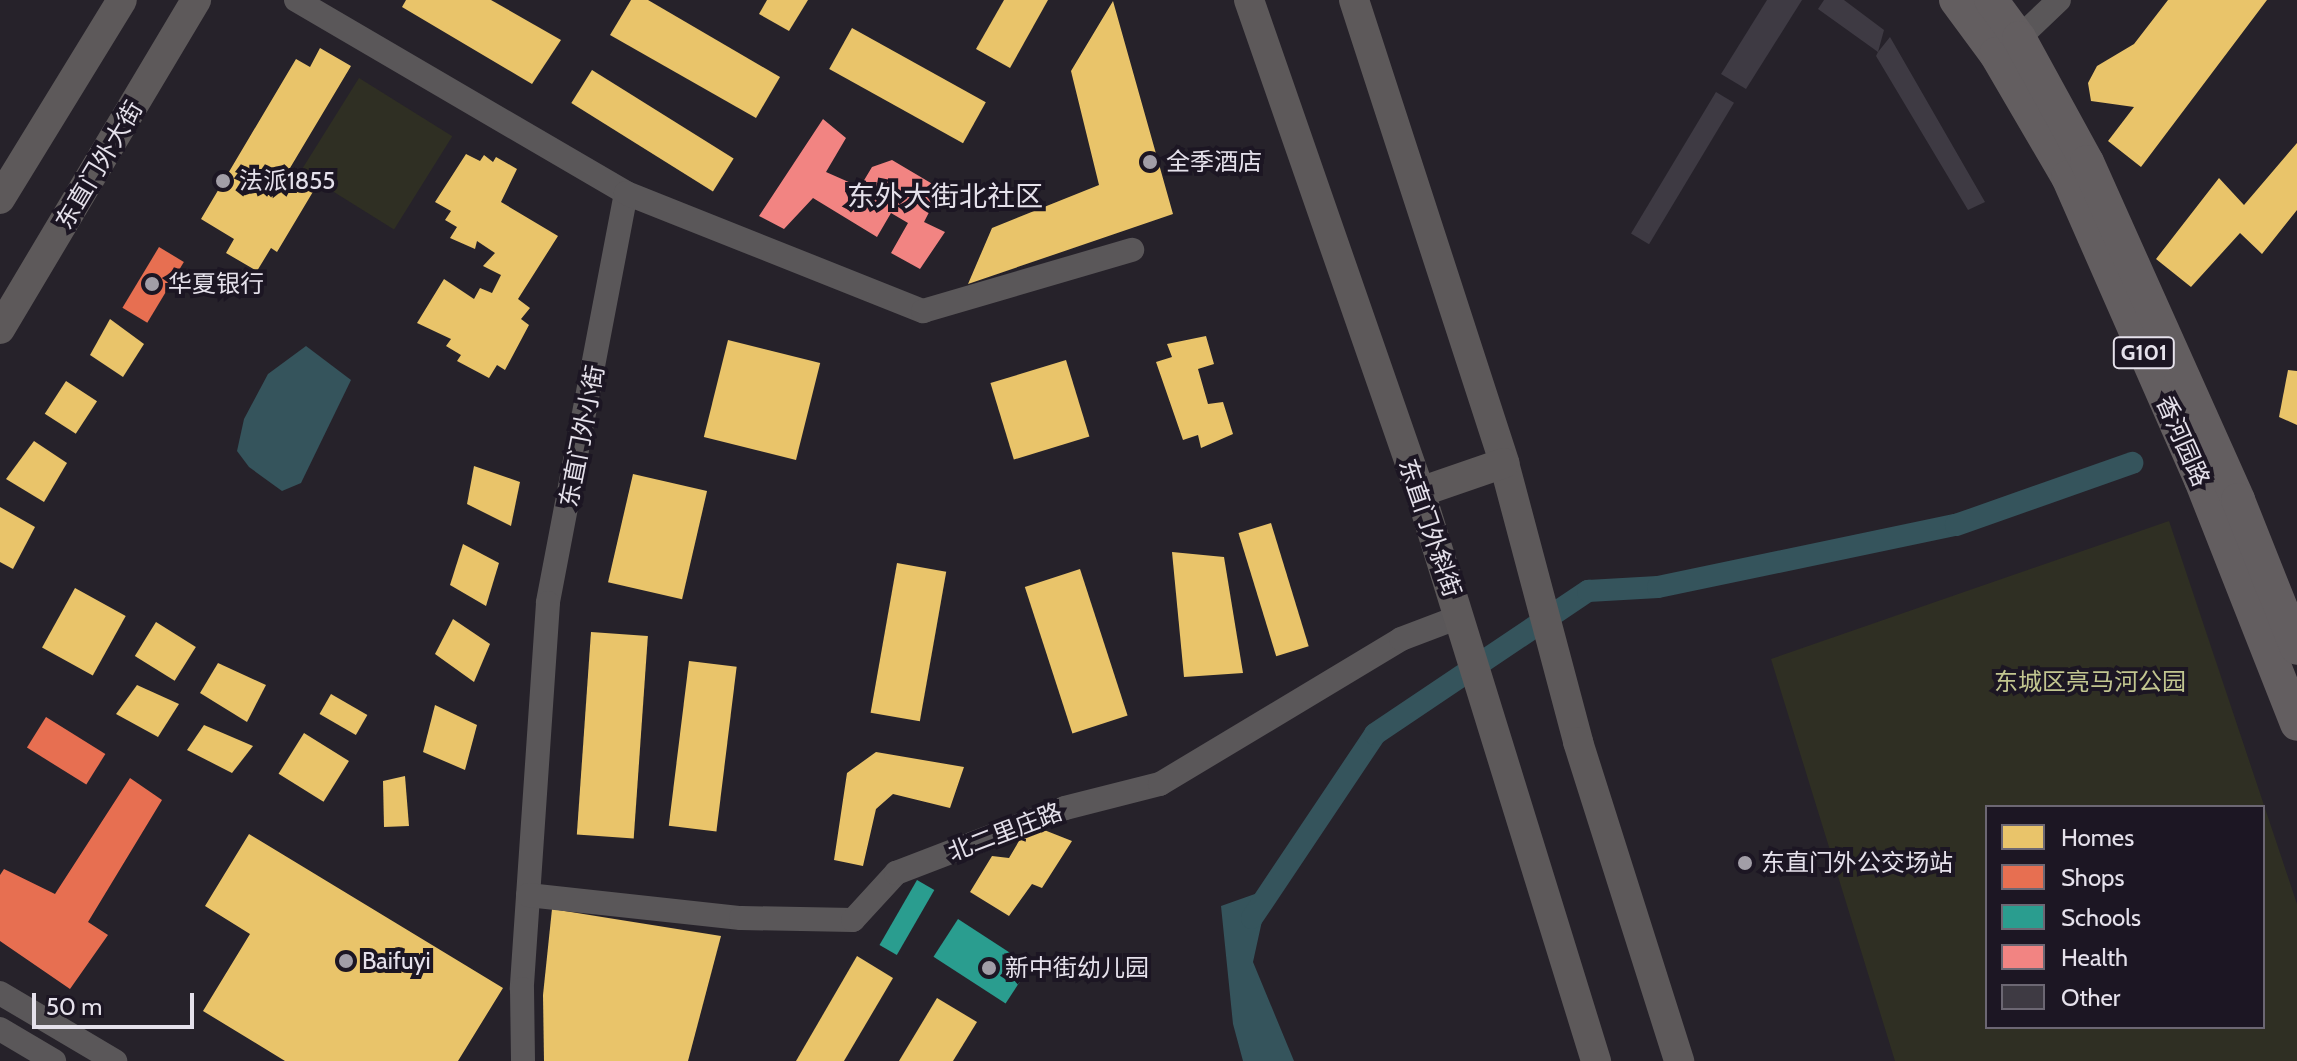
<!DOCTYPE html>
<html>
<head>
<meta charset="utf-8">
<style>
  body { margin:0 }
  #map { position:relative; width:2297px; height:1061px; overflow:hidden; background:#26222a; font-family:Cabin,"Noto Sans SC",sans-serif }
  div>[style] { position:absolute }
  .green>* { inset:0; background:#2f2f23; transform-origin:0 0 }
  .water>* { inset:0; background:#35545c }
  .homes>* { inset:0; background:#e9c46a; transform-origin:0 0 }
  .shops>* { inset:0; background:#e76f51; transform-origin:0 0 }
  .schools>* { inset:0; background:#2a9d8f; transform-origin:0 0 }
  .health>* { inset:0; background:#f28482 }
  .canal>* { height:22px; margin:-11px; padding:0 11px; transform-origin:11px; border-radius:11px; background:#35545c }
  .building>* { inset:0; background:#3e3a43; transform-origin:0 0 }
  .minor>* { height:24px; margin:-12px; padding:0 12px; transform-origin:12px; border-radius:12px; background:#5a5759 }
  .major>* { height:30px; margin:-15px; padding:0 15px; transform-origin:15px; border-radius:15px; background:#5d595a }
  .highway>* { height:34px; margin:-17px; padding:0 17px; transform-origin:17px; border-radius:17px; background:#635e60 }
  .dots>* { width:22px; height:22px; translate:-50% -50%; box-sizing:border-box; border:4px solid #1c1623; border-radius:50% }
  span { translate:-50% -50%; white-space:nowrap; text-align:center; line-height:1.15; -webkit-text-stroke:8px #1c1623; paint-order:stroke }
  .shield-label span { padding:2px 6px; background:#1c1623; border:2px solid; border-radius:6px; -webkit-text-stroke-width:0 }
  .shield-label { font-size:22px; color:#e5e1eb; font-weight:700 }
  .poi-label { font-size:24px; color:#e5e1eb }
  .left { translate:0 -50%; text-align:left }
  .street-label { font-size:24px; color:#e5e1eb }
  .park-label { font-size:24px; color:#c2c690 }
  .quarter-label { font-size:28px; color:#e5e1eb }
  .legend { position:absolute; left:1985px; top:805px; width:280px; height:224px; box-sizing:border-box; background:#1c1623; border:2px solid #6c6773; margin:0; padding:10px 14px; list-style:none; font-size:24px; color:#e5e1eb }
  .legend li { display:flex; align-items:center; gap:16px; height:40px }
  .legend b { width:40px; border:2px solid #6c6773 }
  .scale { position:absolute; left:32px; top:993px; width:162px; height:36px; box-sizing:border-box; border:4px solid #e5e1eb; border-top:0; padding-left:10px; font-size:24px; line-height:28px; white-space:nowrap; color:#e5e1eb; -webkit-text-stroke:6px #1c1623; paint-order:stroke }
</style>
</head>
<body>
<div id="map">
  <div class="green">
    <div style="left:359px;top:78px;width:110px;height:110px;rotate:32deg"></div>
    <div style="clip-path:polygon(evenodd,2169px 521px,2297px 904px,2297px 1061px,1895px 1061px,1771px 659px,2169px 521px,1987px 807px,2263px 807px,2263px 1027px,1987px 1027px,1987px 807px)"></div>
  </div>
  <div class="water">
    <div style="clip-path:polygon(306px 346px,351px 380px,301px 483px,282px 491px,249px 467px,237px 451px,244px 419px,268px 374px)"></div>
    <div style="clip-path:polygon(1269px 889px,1253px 962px,1294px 1061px,1243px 1061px,1233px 1024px,1221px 906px)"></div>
  </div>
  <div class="homes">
    <div style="clip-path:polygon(406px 0,491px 0,561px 40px,532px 84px,402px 7px)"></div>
    <div style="clip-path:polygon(631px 0,648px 0,780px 77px,756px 118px,610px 35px)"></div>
    <div style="clip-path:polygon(767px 0,808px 0,789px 31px,759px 14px)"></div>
    <div style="clip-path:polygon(1004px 0,1048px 0,1010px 68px,976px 49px)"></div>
    <div style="clip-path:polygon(2168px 0,2267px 0,2141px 167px,2108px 141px,2134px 107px,2091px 101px,2088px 83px,2097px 66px,2134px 44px)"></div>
    <div style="clip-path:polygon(1113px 1px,1173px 214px,968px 284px,992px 228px,1099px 185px,1071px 71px)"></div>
    <div style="left:852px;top:28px;width:153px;height:47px;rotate:29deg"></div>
    <div style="clip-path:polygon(320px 48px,351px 66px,290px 168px,317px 185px,277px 252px,271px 248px,257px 271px,226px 253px,234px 239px,201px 219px,296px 59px,310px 67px)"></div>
    <div style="left:592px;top:70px;width:167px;height:39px;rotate:32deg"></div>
    <div style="clip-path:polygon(2297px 143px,2297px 210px,2262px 254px,2240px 233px,2191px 287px,2156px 259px,2219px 178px,2244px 205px)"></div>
    <div style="clip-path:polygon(466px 154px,480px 161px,484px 155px,493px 162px,496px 157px,517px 169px,501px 202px,558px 236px,518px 299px,530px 308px,521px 319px,529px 325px,505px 370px,497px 365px,489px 378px,457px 361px,461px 355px,446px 346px,451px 339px,417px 323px,444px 279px,474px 299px,480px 288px,492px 293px,501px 275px,483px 266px,495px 253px,477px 241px,475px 249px,450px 238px,457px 227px,445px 220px,451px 211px,435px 202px)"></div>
    <div style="clip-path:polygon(110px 319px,144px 344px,123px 377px,90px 355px)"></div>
    <div style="clip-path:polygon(1206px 336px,1214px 364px,1198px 369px,1208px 404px,1223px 402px,1233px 434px,1201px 448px,1198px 435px,1183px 440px,1156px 362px,1172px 357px,1167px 344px)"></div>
    <div style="left:728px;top:340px;width:95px;height:100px;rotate:14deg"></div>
    <div style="left:1066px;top:360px;width:80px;height:79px;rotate:73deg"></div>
    <div style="clip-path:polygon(2288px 370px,2297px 371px,2297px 425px,2279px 417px)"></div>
    <div style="left:66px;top:381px;width:37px;height:39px;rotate:33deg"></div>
    <div style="clip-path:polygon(34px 441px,67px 463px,44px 502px,6px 479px)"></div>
    <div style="clip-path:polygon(474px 466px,520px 482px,511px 526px,467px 504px)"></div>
    <div style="left:633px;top:474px;width:76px;height:111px;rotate:13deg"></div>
    <div style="clip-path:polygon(0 507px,35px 527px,13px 569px,0 562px)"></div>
    <div style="left:1271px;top:523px;width:129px;height:34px;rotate:73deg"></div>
    <div style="clip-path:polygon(463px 544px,499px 563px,486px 606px,450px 585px)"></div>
    <div style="clip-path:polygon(1172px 552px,1224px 557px,1243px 673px,1184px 677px)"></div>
    <div style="left:897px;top:563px;width:50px;height:152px;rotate:10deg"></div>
    <div style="left:1080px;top:569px;width:154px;height:58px;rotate:72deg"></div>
    <div style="left:75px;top:588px;width:58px;height:68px;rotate:29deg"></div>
    <div style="clip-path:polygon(453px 619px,490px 644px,474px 682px,435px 654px)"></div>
    <div style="left:156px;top:622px;width:47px;height:40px;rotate:32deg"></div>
    <div style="left:591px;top:632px;width:57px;height:203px;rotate:4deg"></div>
    <div style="left:689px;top:661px;width:48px;height:166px;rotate:7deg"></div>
    <div style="clip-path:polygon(218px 663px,266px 685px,247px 722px,200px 693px)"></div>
    <div style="clip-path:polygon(137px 685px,179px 704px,158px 737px,116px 714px)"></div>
    <div style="left:331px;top:694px;width:42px;height:23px;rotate:30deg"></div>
    <div style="clip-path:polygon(435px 705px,477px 725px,465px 770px,423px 752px)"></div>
    <div style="clip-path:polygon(204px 725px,253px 746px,232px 773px,187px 750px)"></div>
    <div style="left:304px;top:733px;width:53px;height:48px;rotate:32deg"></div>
    <div style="clip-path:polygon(876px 752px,964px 767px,950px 808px,893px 794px,876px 809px,863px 866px,834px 860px,847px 773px)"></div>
    <div style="clip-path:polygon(405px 776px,409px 826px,384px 827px,383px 781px)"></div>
    <div style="clip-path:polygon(1029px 824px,1072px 841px,1042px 888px,1032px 884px,1009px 916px,970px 892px,992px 856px,1009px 858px)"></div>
    <div style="clip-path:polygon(249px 834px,503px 988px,458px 1061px,285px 1061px,203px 1011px,250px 934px,205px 906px)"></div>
    <div style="clip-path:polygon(552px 909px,721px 936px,688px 1061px,544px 1061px,543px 995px)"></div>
    <div style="clip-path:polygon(857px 956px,893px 978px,844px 1061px,796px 1061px)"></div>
    <div style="clip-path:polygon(937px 998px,977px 1022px,953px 1061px,899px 1061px)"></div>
  </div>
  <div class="shops">
    <div style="left:159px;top:247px;width:29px;height:71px;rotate:31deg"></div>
    <div style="left:46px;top:717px;width:70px;height:36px;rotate:32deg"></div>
    <div style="clip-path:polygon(130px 778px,162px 800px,88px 922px,108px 935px,70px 989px,0 941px,0 875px,4px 869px,55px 894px)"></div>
  </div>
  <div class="schools">
    <div style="left:917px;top:880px;width:20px;height:75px;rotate:30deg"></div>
    <div style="left:958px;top:919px;width:86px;height:45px;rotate:33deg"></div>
  </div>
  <div class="health">
    <div style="clip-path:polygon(823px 119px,846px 138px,826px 172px,860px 187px,872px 167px,892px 160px,941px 189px,924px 222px,945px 232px,920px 269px,891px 253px,908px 223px,891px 213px,877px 237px,813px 198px,784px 229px,759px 216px)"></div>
  </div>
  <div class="canal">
    <div style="left:1252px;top:918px;width:221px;rotate:-56.2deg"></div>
    <div style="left:1375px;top:734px;width:257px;rotate:-33.9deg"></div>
    <div style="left:1588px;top:591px;width:70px;rotate:-3.3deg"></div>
    <div style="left:1658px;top:587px;width:304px;rotate:-11.8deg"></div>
    <div style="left:1956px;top:525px;width:187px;rotate:-19.4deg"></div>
  </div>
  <div class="building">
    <div style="clip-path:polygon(1767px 0,1802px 0,1746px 89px,1721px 74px)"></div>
    <div style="clip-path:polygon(1824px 0,1844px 0,1884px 30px,1878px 52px,1890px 37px,1985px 202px,1968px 210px,1876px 56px,1878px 52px,1818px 9px)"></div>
    <div style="left:1716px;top:92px;width:21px;height:165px;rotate:31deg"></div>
  </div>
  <div class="minor">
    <div style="left:296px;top:0;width:382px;rotate:30.3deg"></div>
    <div style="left:626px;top:193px;width:417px;rotate:100.8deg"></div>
    <div style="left:548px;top:603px;width:387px;rotate:93.9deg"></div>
    <div style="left:522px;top:989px;width:72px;rotate:89.2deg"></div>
    <div style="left:2019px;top:38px;width:55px;rotate:-43.5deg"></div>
    <div style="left:626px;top:193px;width:320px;rotate:21.7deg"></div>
    <div style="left:923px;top:311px;width:218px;rotate:-16.3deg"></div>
    <div style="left:528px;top:895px;width:214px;rotate:6.2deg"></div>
    <div style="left:741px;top:918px;width:112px;rotate:1deg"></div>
    <div style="left:853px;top:920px;width:64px;rotate:-47.5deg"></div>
    <div style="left:896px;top:873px;width:181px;rotate:-21deg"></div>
    <div style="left:1065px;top:808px;width:98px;rotate:-14.2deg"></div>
    <div style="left:1160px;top:784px;width:281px;rotate:-31deg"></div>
    <div style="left:1401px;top:639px;width:62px;rotate:-20.8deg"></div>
    <div style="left:0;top:993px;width:134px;rotate:30.6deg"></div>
    <div style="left:0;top:1029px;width:63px;rotate:30.7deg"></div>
  </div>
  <div class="major">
    <div style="left:1249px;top:0;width:521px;rotate:70.83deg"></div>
    <div style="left:1420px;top:492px;width:596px;rotate:72.81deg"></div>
    <div style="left:1354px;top:0;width:487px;rotate:72deg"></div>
    <div style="left:1504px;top:463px;width:289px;rotate:75.1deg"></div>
    <div style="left:1578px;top:742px;width:335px;rotate:72.4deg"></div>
    <div style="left:0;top:199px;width:233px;rotate:-58.5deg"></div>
    <div style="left:0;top:329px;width:383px;rotate:-59.2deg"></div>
    <div style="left:1420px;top:492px;width:89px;rotate:-19deg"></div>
  </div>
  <div class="highway">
    <div style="left:1956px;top:0;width:67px;rotate:53.5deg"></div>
    <div style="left:1996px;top:54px;width:143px;rotate:59.7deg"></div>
    <div style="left:2068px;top:177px;width:331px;rotate:66.3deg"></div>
    <div style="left:2201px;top:480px;width:262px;rotate:68.5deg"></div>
    <div style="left:1991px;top:0;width:47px;rotate:53.6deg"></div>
    <div style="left:2019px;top:38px;width:141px;rotate:61.3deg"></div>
    <div style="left:2087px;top:162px;width:370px;rotate:65.9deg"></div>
    <div style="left:2238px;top:500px;width:159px;rotate:68.3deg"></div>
  </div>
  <div class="dots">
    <div style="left:1150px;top:162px;background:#a29ea7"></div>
    <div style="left:223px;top:181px;background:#a29ea7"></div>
    <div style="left:152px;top:284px;background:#a29ea7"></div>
    <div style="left:1745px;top:863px;background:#a29ea7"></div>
    <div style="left:346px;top:961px;background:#a29ea7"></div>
    <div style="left:989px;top:968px;background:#a29ea7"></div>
  </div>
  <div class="shield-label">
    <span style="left:2144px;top:353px">G101</span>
  </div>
  <div class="poi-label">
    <span class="left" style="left:1166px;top:162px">全季酒店</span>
    <span class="left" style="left:239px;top:181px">法派1855</span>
    <span class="left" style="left:168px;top:284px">华夏银行</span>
    <span class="left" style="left:1761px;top:863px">东直门外公交场站</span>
    <span class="left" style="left:362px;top:961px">Baifuyi</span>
    <span class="left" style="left:1005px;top:968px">新中街幼儿园</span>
  </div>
  <div class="street-label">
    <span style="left:99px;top:165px;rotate:-59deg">东直门外大街</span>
    <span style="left:582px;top:436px;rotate:-79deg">东直门外小街</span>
    <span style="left:2183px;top:441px;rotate:66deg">香河园路</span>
    <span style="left:1430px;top:528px;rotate:71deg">东直门外斜街</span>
    <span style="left:1005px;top:832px;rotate:-21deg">北二里庄路</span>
  </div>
  <div class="park-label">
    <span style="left:2090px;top:682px">东城区亮马河公园</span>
  </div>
  <div class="quarter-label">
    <span style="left:945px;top:196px">东外大街北社区</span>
  </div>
  <ul class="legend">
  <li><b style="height:22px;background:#e9c46a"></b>Homes</li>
  <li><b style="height:22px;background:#e76f51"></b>Shops</li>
  <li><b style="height:22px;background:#2a9d8f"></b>Schools</li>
  <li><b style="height:22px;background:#f28482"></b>Health</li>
  <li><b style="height:22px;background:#3e3a43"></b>Other</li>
  </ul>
  <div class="scale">50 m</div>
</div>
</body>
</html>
